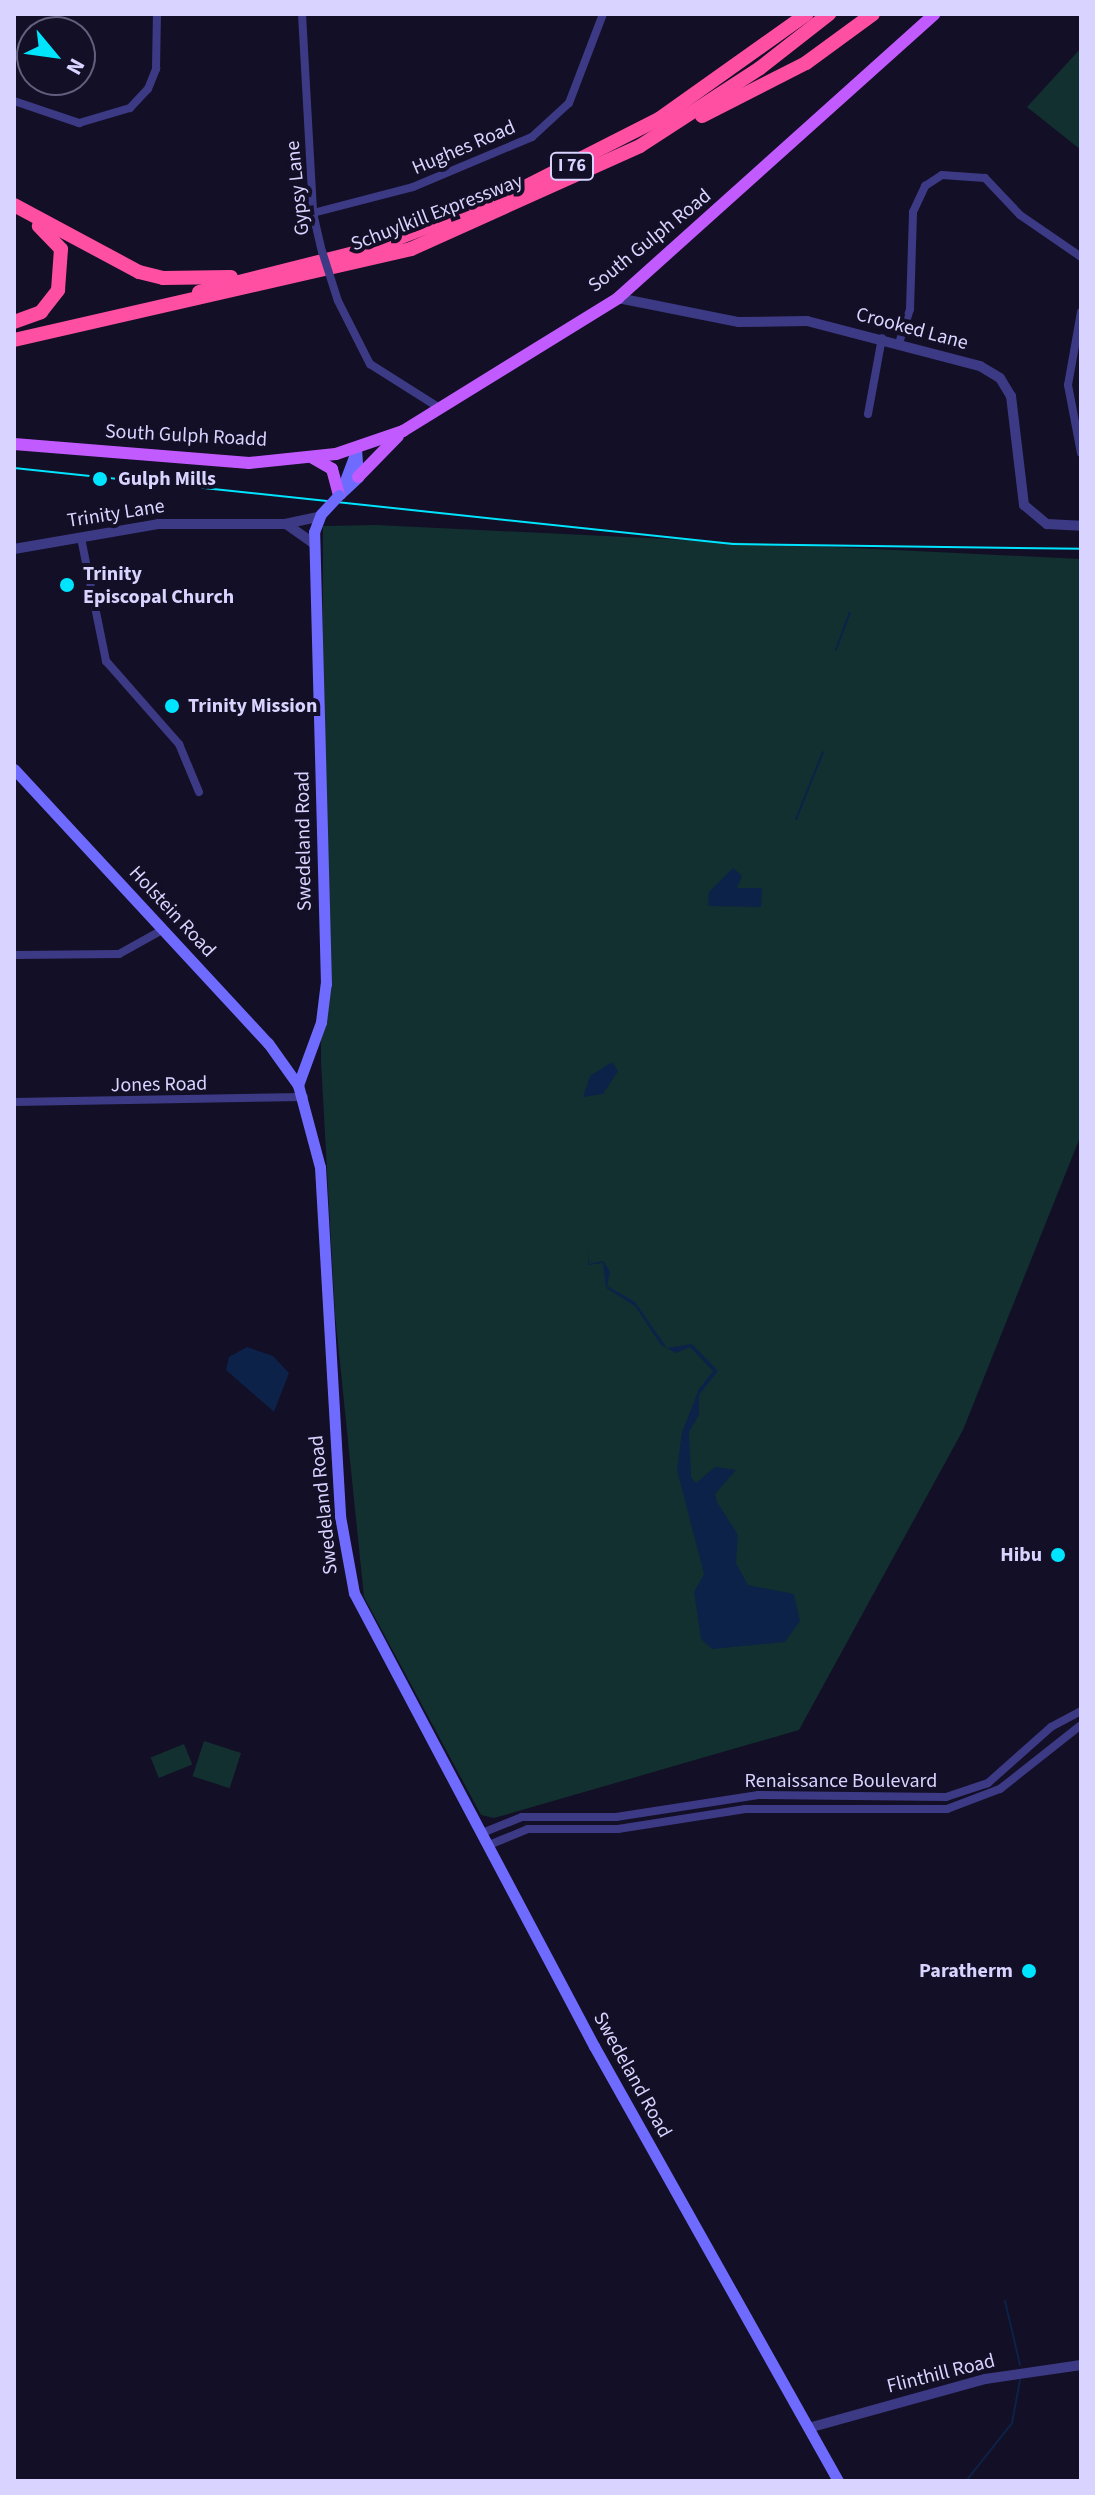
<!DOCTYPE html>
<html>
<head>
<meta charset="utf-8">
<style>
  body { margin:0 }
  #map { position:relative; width:1095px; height:2495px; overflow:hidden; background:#130f26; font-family:"Source Sans 3",sans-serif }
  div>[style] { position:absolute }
  .green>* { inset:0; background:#12302f; transform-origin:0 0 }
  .water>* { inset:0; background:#0c2248 }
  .stream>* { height:2px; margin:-1px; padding:0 1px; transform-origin:1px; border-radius:1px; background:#0c2248 }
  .minor>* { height:8px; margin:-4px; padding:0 4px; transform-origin:4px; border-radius:4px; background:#3d3a85 }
  .tertiary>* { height:10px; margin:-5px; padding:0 5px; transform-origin:5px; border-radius:5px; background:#3d3a85 }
  .secondary>* { height:11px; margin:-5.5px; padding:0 5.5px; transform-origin:5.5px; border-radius:5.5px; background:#6f6bff }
  .primary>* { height:12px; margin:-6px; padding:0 6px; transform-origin:6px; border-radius:6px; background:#c25bff }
  .motorway>* { height:14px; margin:-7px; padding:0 7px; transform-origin:7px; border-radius:7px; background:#ff4fa3 }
  .tram>* { height:2px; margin:-1px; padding:0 1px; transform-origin:1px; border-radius:1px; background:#00e5ff }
  .minor-bridge>* { height:8px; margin:-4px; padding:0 4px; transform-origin:4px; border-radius:4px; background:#3d3a85 }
  .secondary-bridge>* { height:11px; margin:-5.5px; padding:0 5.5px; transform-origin:5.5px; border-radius:5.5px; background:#6f6bff }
  .dots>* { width:22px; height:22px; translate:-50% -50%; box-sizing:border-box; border:4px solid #130f26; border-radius:50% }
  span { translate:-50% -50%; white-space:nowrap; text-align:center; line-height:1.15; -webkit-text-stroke:8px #130f26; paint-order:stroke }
  .shield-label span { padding:2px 6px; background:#130f26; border:2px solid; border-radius:6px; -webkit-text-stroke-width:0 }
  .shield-label { font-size:18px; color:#d9d4ff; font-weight:700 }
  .street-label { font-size:20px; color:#d9d4ff }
  .poi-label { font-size:20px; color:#d9d4ff; font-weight:700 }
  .left { translate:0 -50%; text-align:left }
  .right { translate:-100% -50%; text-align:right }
  .frame { position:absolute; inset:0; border:16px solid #d9d4ff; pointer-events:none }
  .north { position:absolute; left:16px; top:16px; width:80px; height:80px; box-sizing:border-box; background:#130f26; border:2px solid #625e7d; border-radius:50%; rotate:119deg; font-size:22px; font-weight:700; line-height:32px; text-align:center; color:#d9d4ff }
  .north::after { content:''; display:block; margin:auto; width:28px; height:36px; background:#00e5ff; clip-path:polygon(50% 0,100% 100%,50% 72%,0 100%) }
</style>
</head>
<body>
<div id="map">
  <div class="green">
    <div style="clip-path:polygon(1081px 48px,1081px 150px,1027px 107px)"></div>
    <div style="clip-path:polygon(376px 525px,1081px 559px,1081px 1135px,963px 1430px,799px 1730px,494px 1818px,481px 1815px,364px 1597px,335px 1314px,321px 1062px,323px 526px)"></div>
    <div style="left:204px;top:1741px;width:39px;height:37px;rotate:18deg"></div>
    <div style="left:184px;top:1744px;width:22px;height:36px;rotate:68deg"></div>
  </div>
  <div class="water">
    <div style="clip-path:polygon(733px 868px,742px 876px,737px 888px,762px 888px,761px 907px,708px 906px,709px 892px)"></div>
    <div style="clip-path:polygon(612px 1062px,618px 1071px,603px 1094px,583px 1097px,590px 1076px)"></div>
    <div style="clip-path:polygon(588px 1251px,589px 1264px,603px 1261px,608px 1268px,610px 1273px,607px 1286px,635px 1302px,667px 1348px,692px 1344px,718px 1371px,699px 1395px,699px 1415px,689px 1432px,691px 1477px,696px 1483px,715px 1467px,736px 1470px,715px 1494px,717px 1502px,738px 1535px,736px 1563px,748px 1585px,794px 1594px,800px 1621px,785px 1642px,712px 1649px,701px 1639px,694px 1592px,704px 1574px,677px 1470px,682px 1432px,699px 1389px,713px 1371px,690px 1347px,676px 1353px,661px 1345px,635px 1306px,606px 1288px,603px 1263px,588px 1265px)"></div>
    <div style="clip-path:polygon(247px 1347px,273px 1356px,289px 1373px,274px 1412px,226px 1370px,229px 1357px)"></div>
  </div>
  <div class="stream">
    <div style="left:836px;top:650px;width:40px;rotate:-69.8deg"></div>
    <div style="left:796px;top:819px;width:72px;rotate:-68.1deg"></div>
    <div style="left:1005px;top:2301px;width:66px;rotate:76.8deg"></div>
    <div style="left:966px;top:2481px;width:74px;rotate:-51.6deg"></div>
    <div style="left:1012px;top:2423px;width:44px;rotate:-79.5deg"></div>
  </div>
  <div class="minor">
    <div style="left:302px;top:14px;width:199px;rotate:86.8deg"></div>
    <div style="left:313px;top:213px;width:39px;rotate:77deg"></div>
    <div style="left:14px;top:101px;width:69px;rotate:18.7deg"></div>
    <div style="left:79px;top:123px;width:53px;rotate:-16.4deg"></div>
    <div style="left:130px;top:108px;width:26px;rotate:-47deg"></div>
    <div style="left:148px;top:89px;width:22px;rotate:-68deg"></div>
    <div style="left:156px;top:69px;width:55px;rotate:-89deg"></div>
    <div style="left:313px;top:213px;width:103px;rotate:-14.6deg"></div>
    <div style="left:413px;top:187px;width:129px;rotate:-22.8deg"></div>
    <div style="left:532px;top:137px;width:50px;rotate:-42.6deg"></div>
    <div style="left:569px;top:103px;width:95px;rotate:-69.1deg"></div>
    <div style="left:338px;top:301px;width:71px;rotate:63.1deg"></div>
    <div style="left:370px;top:364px;width:80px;rotate:32.3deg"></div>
    <div style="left:1081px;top:312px;width:74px;rotate:100.1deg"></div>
    <div style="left:1068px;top:385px;width:69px;rotate:79.2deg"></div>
    <div style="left:900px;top:340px;width:33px;rotate:-72deg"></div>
    <div style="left:910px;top:309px;width:97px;rotate:-88.2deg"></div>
    <div style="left:913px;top:212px;width:29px;rotate:-65deg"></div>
    <div style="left:925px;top:186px;width:20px;rotate:-33deg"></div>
    <div style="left:942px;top:175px;width:43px;rotate:4deg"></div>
    <div style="left:985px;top:178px;width:51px;rotate:46.6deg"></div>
    <div style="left:1020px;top:215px;width:74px;rotate:34.5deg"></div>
    <div style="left:868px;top:414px;width:77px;rotate:-79.6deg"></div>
    <div style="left:81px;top:538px;width:126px;rotate:78.5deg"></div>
    <div style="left:106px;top:661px;width:111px;rotate:48.7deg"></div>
    <div style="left:179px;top:744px;width:52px;rotate:67.4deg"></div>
    <div style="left:14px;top:955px;width:105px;rotate:-0.5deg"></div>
    <div style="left:119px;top:954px;width:51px;rotate:-29.1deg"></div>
    <div style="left:14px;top:1102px;width:290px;rotate:-1deg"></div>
    <div style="left:482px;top:1833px;width:43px;rotate:-21.8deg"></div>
    <div style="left:522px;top:1817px;width:94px"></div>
    <div style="left:616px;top:1817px;width:144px;rotate:-8.8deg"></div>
    <div style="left:758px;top:1795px;width:188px;rotate:0.6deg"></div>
    <div style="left:946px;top:1797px;width:44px;rotate:-18.4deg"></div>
    <div style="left:988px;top:1783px;width:84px;rotate:-41.6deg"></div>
    <div style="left:1051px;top:1727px;width:34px;rotate:-28deg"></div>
    <div style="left:489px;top:1845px;width:42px;rotate:-22.3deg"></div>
    <div style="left:528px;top:1829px;width:90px"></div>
    <div style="left:618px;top:1829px;width:129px;rotate:-8.9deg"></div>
    <div style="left:745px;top:1809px;width:202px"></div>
    <div style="left:947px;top:1809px;width:57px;rotate:-20.7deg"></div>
    <div style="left:1000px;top:1789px;width:103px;rotate:-38.3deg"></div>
  </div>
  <div class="tertiary">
    <div style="left:618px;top:298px;width:122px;rotate:11.3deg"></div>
    <div style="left:738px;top:322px;width:69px;rotate:-0.8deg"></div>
    <div style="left:807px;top:321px;width:179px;rotate:14.6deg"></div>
    <div style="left:980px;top:366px;width:23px;rotate:31deg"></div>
    <div style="left:1000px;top:378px;width:21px;rotate:59deg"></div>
    <div style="left:1011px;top:396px;width:110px;rotate:83.2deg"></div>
    <div style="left:1024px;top:505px;width:30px;rotate:40deg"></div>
    <div style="left:1047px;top:524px;width:34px;rotate:3deg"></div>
    <div style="left:286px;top:524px;width:35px;rotate:35deg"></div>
    <div style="left:14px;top:549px;width:146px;rotate:-9.8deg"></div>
    <div style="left:158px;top:524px;width:127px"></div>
    <div style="left:285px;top:524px;width:35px;rotate:-12deg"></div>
    <div style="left:812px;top:2427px;width:180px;rotate:-15.5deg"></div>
    <div style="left:985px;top:2379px;width:97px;rotate:-8.3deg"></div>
  </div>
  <div class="secondary">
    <div style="left:340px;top:494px;width:25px;rotate:-43deg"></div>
    <div style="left:358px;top:477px;width:27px;rotate:-94deg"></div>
    <div style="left:340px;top:494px;width:43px;rotate:-69.4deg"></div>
    <div style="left:14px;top:769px;width:374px;rotate:47.2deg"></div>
    <div style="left:268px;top:1043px;width:52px;rotate:54.5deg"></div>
    <div style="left:298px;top:1085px;width:85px;rotate:75deg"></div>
    <div style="left:320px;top:1167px;width:350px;rotate:86.7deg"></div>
    <div style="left:340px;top:1516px;width:78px;rotate:79.7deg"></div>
    <div style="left:354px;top:1593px;width:513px;rotate:62.09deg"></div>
    <div style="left:594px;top:2046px;width:499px;rotate:60.7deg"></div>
    <div style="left:298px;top:1085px;width:67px;rotate:-69.9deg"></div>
    <div style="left:321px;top:1022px;width:38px;rotate:-83deg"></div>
    <div style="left:326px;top:984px;width:452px;rotate:-91.5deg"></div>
    <div style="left:314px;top:532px;width:19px;rotate:-69deg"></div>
  </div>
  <div class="primary">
    <div style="left:14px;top:444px;width:236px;rotate:4.6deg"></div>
    <div style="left:249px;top:463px;width:87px;rotate:-5.9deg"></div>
    <div style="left:336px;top:454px;width:71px;rotate:-18.9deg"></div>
    <div style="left:403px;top:431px;width:253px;rotate:-31.7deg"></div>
    <div style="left:618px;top:298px;width:425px;rotate:-41.9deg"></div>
    <div style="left:313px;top:458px;width:22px;rotate:30deg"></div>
    <div style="left:332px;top:469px;width:27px;rotate:75deg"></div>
    <div style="left:358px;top:477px;width:57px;rotate:-45.7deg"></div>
  </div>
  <div class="motorway">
    <div style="left:702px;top:116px;width:117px;rotate:-27deg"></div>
    <div style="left:806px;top:63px;width:83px;rotate:-36.2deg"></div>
    <div style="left:14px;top:205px;width:142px;rotate:28.2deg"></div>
    <div style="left:139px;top:272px;width:25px;rotate:14deg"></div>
    <div style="left:163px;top:278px;width:68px;rotate:-0.8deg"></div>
    <div style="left:199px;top:292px;width:176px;rotate:-14.1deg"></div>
    <div style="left:370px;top:249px;width:149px;rotate:-21.2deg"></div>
    <div style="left:509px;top:195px;width:168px;rotate:-26.9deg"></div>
    <div style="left:659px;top:119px;width:181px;rotate:-35.4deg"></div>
    <div style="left:14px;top:322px;width:29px;rotate:-20deg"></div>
    <div style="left:41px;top:312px;width:28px;rotate:-52deg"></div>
    <div style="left:58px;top:290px;width:41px;rotate:-85.8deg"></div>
    <div style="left:61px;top:249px;width:32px;rotate:-134deg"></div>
    <div style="left:14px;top:340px;width:407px;rotate:-12.9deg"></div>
    <div style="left:411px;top:249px;width:251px;rotate:-24.2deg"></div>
    <div style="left:640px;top:146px;width:143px;rotate:-33deg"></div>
    <div style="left:760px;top:68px;width:88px;rotate:-38deg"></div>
  </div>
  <div class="tram">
    <div style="left:14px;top:468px;width:723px;rotate:6.03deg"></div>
    <div style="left:733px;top:544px;width:348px;rotate:0.8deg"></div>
  </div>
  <div class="minor-bridge">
    <div style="left:322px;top:251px;width:52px;rotate:72.3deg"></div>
  </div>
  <div class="secondary-bridge">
    <div style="left:321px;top:514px;width:26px;rotate:-47deg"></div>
  </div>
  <div class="dots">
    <div style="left:100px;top:479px;background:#00e5ff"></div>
    <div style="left:67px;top:585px;background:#00e5ff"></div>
    <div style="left:172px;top:706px;background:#00e5ff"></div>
    <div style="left:1058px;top:1555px;background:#00e5ff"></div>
    <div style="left:1029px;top:1971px;background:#00e5ff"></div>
  </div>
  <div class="shield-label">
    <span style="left:572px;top:166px">I 76</span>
  </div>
  <div class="street-label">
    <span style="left:464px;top:148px;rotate:-23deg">Hughes Road</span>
    <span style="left:298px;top:188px;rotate:-96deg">Gypsy Lane</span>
    <span style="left:437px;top:213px;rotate:-21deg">Schuylkill Expressway</span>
    <span style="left:650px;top:241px;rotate:-39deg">South Gulph Road</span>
    <span style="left:912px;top:329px;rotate:15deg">Crooked Lane</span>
    <span style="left:186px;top:436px;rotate:3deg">South Gulph Roadd</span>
    <span style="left:116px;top:514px;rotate:-9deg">Trinity Lane</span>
    <span style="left:304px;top:841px;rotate:-91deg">Swedeland Road</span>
    <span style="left:172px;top:912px;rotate:47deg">Holstein Road</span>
    <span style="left:159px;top:1085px;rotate:-1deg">Jones Road</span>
    <span style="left:324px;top:1505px;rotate:-96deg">Swedeland Road</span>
    <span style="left:841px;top:1781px">Renaissance Boulevard</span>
    <span style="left:632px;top:2075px;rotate:61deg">Swedeland Road</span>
    <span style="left:941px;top:2374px;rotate:-14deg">Flinthill Road</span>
  </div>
  <div class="poi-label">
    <span class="left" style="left:118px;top:479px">Gulph Mills</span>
    <span class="left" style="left:83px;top:586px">Trinity<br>Episcopal Church</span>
    <span class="left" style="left:188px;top:706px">Trinity Mission</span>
    <span class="right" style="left:1042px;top:1555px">Hibu</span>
    <span class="right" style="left:1013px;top:1971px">Paratherm</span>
  </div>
  <div class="frame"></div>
  <div class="north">N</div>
</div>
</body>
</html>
